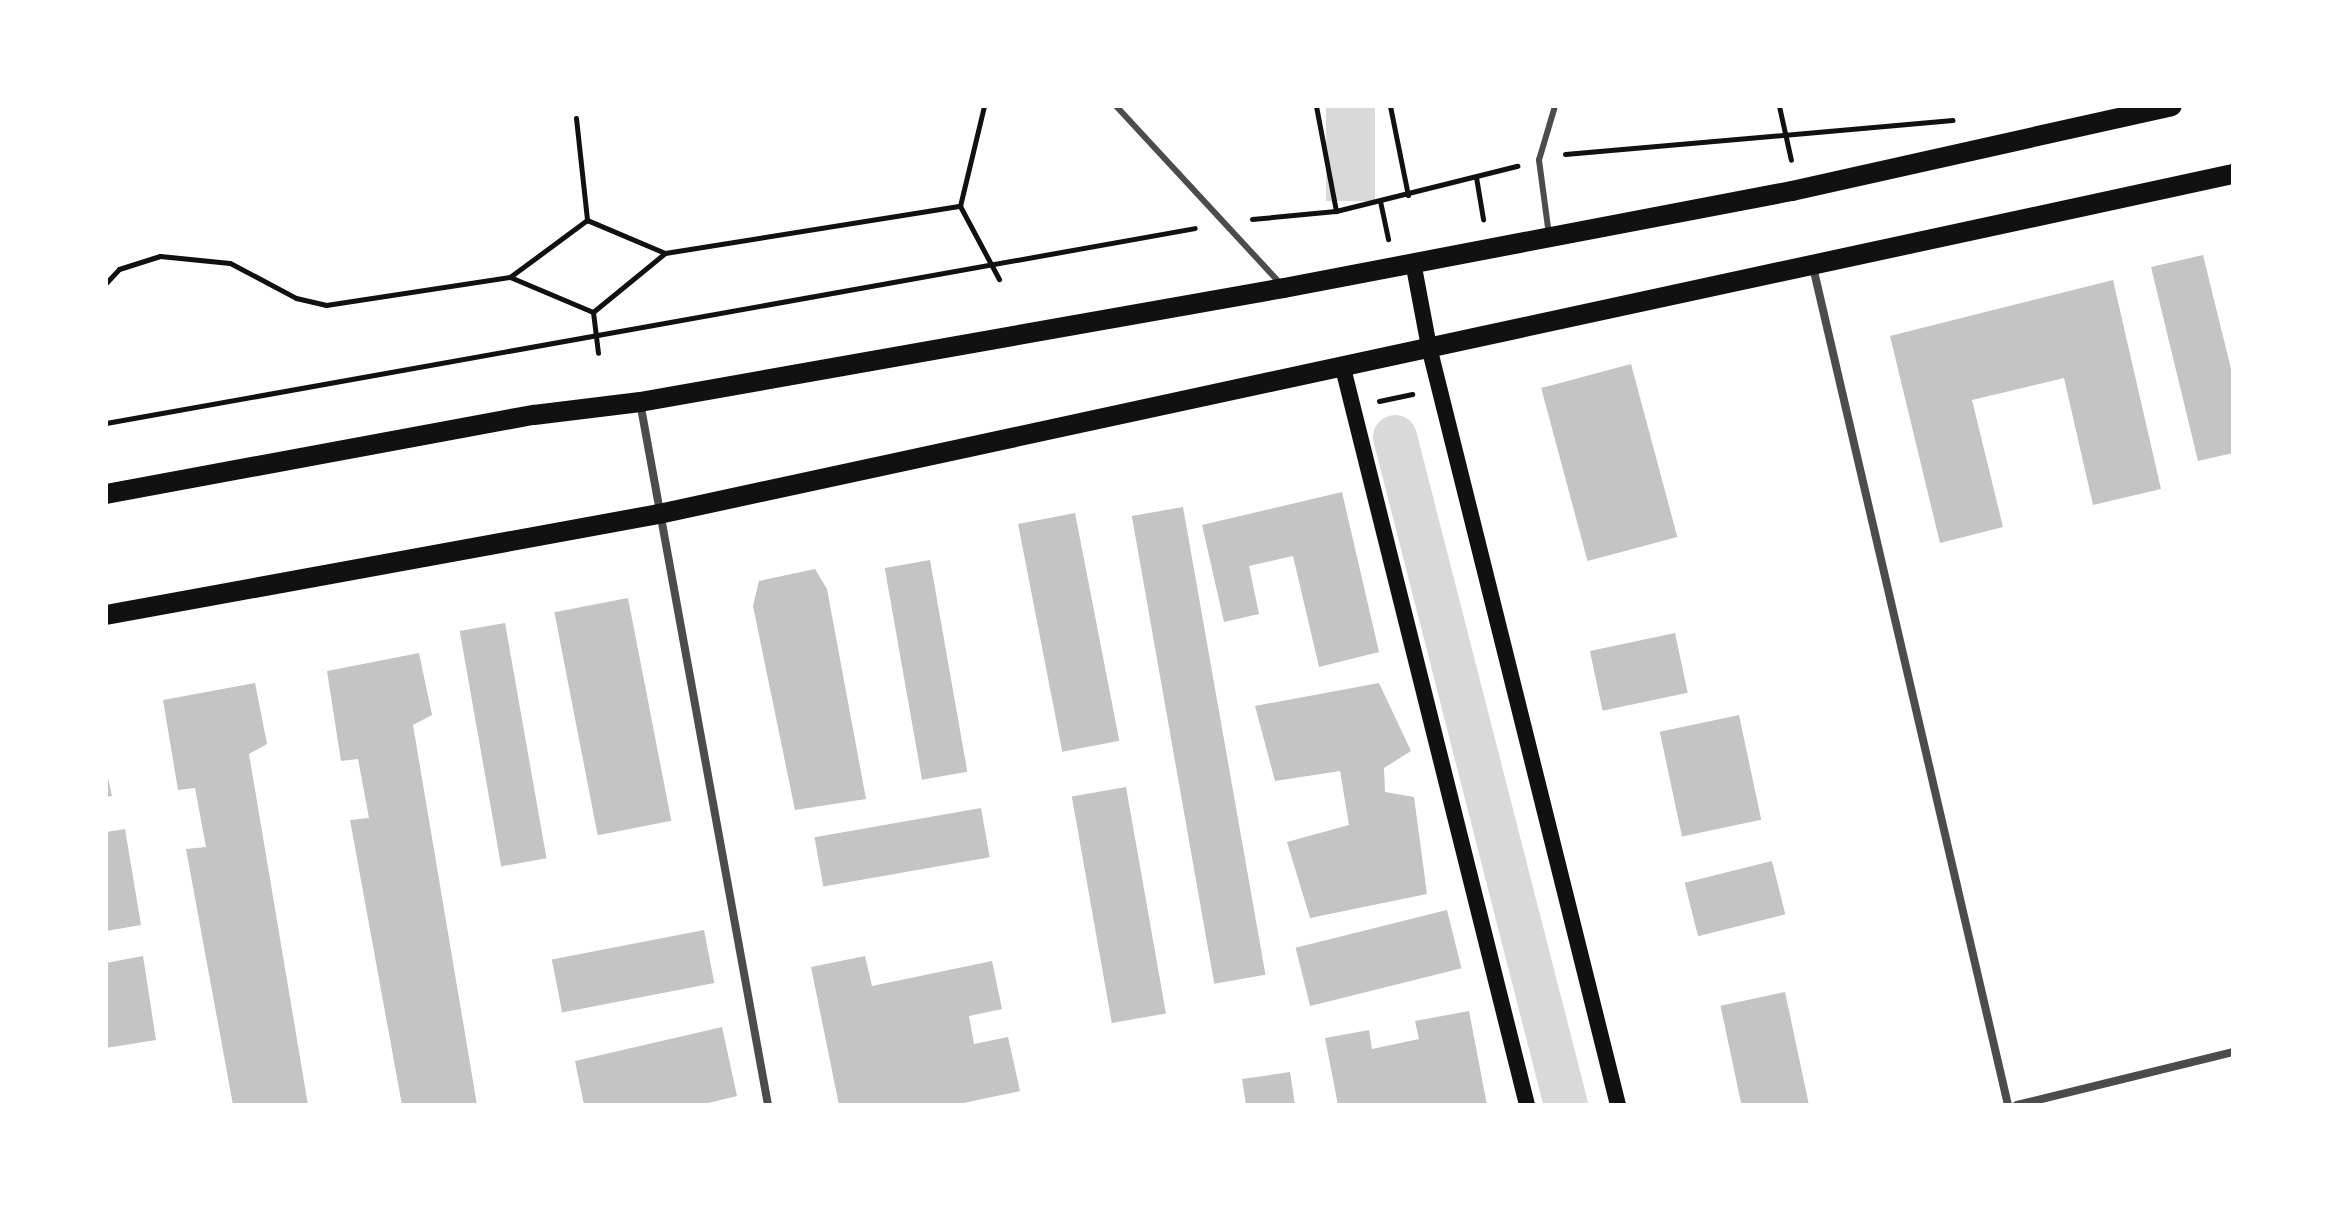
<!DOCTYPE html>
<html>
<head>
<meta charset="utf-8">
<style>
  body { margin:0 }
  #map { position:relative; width:2339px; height:1211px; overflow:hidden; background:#fff; font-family:Arial,sans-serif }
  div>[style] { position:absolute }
  .water>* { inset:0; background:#d9d9d9; transform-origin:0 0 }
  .canal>* { height:44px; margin:-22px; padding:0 22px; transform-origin:22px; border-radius:22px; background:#d9d9d9 }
  .building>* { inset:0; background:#c4c4c4; transform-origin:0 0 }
  .path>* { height:5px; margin:-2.5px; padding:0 2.5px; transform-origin:2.5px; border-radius:2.5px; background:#111 }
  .service>* { height:6px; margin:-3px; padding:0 3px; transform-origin:3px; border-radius:3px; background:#4c4c4c }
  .minor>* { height:8px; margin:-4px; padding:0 4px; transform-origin:4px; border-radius:4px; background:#4c4c4c }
  .secondary>* { height:16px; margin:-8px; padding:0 8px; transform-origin:8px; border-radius:8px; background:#111 }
  .primary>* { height:20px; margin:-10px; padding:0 10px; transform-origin:10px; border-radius:10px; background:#111 }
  span { translate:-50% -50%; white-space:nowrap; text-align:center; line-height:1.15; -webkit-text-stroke:6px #fff; paint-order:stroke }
  .frame { position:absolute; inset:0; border:108px solid #fff; pointer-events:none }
</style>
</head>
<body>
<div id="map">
  <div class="water">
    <div style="left:1326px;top:106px;width:49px;height:95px"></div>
  </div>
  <div class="canal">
    <div style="left:1395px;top:437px;width:690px;rotate:75.64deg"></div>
  </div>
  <div class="building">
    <div style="clip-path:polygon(2203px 255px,2233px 377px,2233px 453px,2198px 461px,2151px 267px)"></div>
    <div style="clip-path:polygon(2113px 280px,2161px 489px,2093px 505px,2064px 378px,1972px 400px,2003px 527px,1940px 543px,1890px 336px)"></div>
    <div style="left:1631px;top:364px;width:179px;height:93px;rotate:75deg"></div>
    <div style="clip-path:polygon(1342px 492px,1379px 652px,1319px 667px,1293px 556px,1249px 566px,1259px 614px,1224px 622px,1202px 525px)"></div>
    <div style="left:1183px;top:507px;width:475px;height:52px;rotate:80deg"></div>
    <div style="left:1075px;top:513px;width:232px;height:58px;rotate:79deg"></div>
    <div style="left:930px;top:560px;width:215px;height:46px;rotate:80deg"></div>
    <div style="clip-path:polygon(815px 569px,827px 589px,866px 799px,795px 810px,753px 606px,759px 581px)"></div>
    <div style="left:628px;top:598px;width:227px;height:75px;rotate:79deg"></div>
    <div style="left:505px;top:623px;width:239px;height:46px;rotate:80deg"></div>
    <div style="left:1675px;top:633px;width:61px;height:87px;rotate:78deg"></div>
    <div style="clip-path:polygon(419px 653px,432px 715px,413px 725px,477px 1105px,402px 1105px,350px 820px,369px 818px,358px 759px,341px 761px,327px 671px)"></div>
    <div style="clip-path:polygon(255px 683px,267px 744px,249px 754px,308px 1105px,233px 1105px,186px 849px,206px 847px,195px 788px,178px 790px,163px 700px)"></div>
    <div style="clip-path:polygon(1379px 683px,1411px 751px,1384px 768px,1385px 792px,1414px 797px,1427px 894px,1310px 918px,1287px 842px,1349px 825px,1340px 771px,1275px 781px,1255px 706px)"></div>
    <div style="left:1739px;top:715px;width:107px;height:81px;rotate:78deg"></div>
    <div style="clip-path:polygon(106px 769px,112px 796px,106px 797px)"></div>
    <div style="left:1126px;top:787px;width:230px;height:55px;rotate:80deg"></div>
    <div style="left:981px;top:808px;width:50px;height:169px;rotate:80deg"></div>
    <div style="clip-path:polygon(125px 829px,141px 925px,106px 931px,106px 832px)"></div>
    <div style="left:1772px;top:861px;width:55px;height:90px;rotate:76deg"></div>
    <div style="left:1447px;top:910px;width:60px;height:156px;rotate:76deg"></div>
    <div style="left:704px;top:930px;width:54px;height:155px;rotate:79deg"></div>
    <div style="clip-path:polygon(143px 956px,156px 1040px,106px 1048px,106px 963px)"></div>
    <div style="clip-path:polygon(865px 956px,872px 986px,992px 961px,1002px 1009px,969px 1016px,974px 1044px,1008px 1037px,1020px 1091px,954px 1105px,839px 1105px,811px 967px)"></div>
    <div style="left:1785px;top:992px;width:115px;height:66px;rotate:78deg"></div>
    <div style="clip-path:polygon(1469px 1011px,1487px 1105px,1338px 1105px,1325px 1038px,1369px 1030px,1372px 1049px,1419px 1039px,1415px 1021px)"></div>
    <div style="clip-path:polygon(722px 1027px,737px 1096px,700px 1105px,584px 1105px,575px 1061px)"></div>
    <div style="clip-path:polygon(1290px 1072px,1295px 1105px,1246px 1105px,1242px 1079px)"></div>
  </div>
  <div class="path">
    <div style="left:984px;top:106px;width:103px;rotate:103.5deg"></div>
    <div style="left:960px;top:206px;width:83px;rotate:61.9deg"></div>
    <div style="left:1316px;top:106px;width:107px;rotate:79.2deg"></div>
    <div style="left:1390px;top:106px;width:91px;rotate:78.6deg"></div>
    <div style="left:1779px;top:106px;width:55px;rotate:77.5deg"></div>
    <div style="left:576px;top:118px;width:103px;rotate:83.8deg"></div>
    <div style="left:1565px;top:154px;width:389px;rotate:-5deg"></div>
    <div style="left:1476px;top:177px;width:43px;rotate:80.5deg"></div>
    <div style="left:1380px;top:201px;width:39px;rotate:78deg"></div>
    <div style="left:1252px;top:219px;width:84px;rotate:-5.4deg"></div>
    <div style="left:1336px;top:211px;width:187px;rotate:-14deg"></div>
    <div style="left:665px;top:253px;width:85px;rotate:-157.1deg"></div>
    <div style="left:587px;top:220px;width:96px;rotate:143.5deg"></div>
    <div style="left:510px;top:277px;width:90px;rotate:22.9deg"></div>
    <div style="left:593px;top:312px;width:93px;rotate:-39.3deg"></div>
    <div style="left:665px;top:253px;width:299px;rotate:-9.1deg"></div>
    <div style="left:106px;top:283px;width:19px;rotate:-47deg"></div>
    <div style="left:119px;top:269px;width:43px;rotate:-17.6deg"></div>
    <div style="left:160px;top:256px;width:70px;rotate:5.7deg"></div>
    <div style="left:230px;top:263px;width:75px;rotate:27.9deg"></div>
    <div style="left:296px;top:298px;width:31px;rotate:13deg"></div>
    <div style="left:326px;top:305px;width:186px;rotate:-8.7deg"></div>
    <div style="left:593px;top:312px;width:41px;rotate:83deg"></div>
    <div style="left:1379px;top:401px;width:34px;rotate:-12deg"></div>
    <div style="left:106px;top:423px;width:1106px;rotate:-10.15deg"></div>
  </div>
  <div class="service">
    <div style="left:1116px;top:106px;width:240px;rotate:47.2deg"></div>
    <div style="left:1549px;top:235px;width:76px;rotate:-97.6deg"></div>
    <div style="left:1539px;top:160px;width:56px;rotate:-73.5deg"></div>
  </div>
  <div class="minor">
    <div style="left:1813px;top:267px;width:860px;rotate:76.9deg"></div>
    <div style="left:640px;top:402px;width:715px;rotate:79.68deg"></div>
    <div style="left:2017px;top:1105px;width:222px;rotate:-13.8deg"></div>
  </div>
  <div class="secondary">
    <div style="left:1413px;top:262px;width:86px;rotate:79.3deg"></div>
    <div style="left:1429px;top:347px;width:781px;rotate:76deg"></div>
    <div style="left:1343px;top:368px;width:760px;rotate:75.98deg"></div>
  </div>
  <div class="primary">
    <div style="left:106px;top:494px;width:435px;rotate:-10.5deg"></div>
    <div style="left:534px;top:415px;width:107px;rotate:-7deg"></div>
    <div style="left:640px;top:402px;width:654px;rotate:-10.04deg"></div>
    <div style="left:1284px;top:288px;width:517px;rotate:-10.81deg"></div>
    <div style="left:1792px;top:191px;width:389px;rotate:-12.6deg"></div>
    <div style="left:106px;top:615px;width:562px;rotate:-10.35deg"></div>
    <div style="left:659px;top:514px;width:1610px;rotate:-12.19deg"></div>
  </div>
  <div class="frame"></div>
</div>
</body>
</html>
